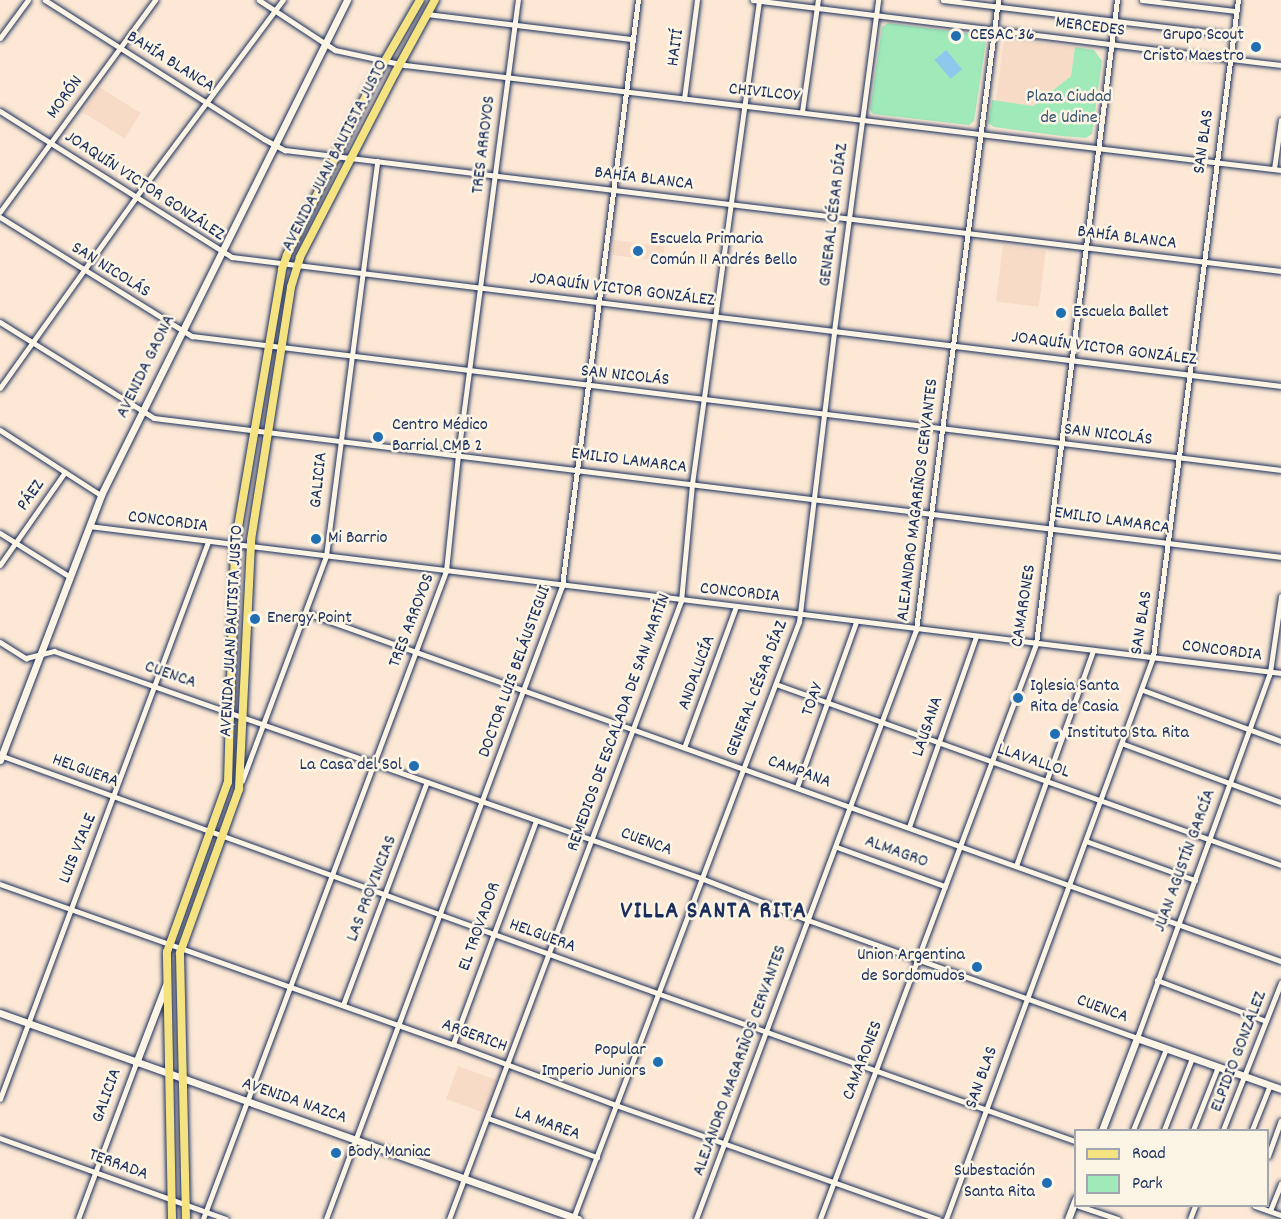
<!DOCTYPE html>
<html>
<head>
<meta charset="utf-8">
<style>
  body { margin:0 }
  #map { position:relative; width:1281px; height:1219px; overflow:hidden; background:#fce8d4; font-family:Dekko,sans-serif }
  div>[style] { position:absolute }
  .built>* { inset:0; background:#f8dbc6; transform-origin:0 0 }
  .green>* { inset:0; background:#a0e9b9 }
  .water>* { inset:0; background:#8dc9ed; transform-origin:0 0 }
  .roads { filter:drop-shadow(0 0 2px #1b2f5e) drop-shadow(0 0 2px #1b2f5e) }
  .street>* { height:4.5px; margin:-2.25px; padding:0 2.25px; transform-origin:2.25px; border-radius:2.25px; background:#fcf5e5 }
  .secondary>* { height:7px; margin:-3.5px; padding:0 3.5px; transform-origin:3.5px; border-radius:3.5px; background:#fcf5e5 }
  .primary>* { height:8px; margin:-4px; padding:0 4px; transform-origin:4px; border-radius:4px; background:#f5e382 }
  .dots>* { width:16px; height:16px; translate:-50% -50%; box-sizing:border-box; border:3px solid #fcf5e5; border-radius:50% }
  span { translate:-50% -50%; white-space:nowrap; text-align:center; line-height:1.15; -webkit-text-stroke:5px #fcf5e5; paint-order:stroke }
  .street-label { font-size:18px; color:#1b2f5e }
  .poi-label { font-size:18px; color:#1b2f5e }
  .left { translate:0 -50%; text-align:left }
  .right { translate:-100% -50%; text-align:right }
  .park-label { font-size:18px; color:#365470 }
  .district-label { font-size:24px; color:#1b2f5e; font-weight:700; letter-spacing:1.5px }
  .legend { position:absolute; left:1074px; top:1129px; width:195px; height:78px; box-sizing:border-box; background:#fcf5e5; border:2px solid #a2a6af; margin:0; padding:8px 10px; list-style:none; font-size:18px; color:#1b2f5e }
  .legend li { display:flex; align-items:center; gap:12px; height:30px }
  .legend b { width:30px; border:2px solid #a2a6af }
</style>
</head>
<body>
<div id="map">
  <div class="built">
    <div style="clip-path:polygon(1004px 39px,1075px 47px,1071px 76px,1033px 106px,996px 101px)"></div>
    <div style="left:99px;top:87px;width:49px;height:30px;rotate:32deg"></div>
    <div style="left:614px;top:240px;width:51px;height:15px;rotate:7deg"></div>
    <div style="left:1003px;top:245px;width:43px;height:57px;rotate:7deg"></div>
    <div style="left:458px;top:1066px;width:41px;height:35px;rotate:20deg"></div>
  </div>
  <div class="green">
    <div style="clip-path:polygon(888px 23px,982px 35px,986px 41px,974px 121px,969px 125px,873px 114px,870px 110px,882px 27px)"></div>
    <div style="clip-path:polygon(1075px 47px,1094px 50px,1102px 61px,1092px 134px,1086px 138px,1062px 136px,994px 127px,988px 123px,992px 100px,1033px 106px,1071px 76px)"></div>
  </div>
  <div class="water">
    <div style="left:946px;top:50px;width:25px;height:15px;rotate:50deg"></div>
  </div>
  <div class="roads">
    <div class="street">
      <div style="left:45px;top:0;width:259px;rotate:32.4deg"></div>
      <div style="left:264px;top:139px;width:24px;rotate:28deg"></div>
      <div style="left:285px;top:150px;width:1003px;rotate:6.93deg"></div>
      <div style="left:259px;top:0;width:91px;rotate:33.3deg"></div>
      <div style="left:335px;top:50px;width:72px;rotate:12.1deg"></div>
      <div style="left:405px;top:65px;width:882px;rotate:6.84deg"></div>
      <div style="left:753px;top:0;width:532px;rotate:7.02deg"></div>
      <div style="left:943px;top:0;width:292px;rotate:6.9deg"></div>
      <div style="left:1142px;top:0;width:95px;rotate:6.7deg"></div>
      <div style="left:427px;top:14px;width:207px;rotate:7deg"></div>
      <div style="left:0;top:38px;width:47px;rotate:-53.6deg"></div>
      <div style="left:684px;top:99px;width:100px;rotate:-82.5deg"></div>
      <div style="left:0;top:111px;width:274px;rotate:32.2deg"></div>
      <div style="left:232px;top:257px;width:1057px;rotate:7.01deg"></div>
      <div style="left:802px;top:112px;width:113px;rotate:-81.9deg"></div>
      <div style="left:1274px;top:169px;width:49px;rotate:-81.9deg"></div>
      <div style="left:0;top:212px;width:263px;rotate:-53.8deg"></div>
      <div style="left:0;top:217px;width:226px;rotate:31.8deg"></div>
      <div style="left:192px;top:336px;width:1097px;rotate:7.01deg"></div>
      <div style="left:0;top:322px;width:181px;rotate:31.9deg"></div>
      <div style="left:154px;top:418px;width:1136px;rotate:7.03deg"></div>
      <div style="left:0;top:388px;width:234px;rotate:-54.5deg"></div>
      <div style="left:136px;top:197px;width:246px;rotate:-53.3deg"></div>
      <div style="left:0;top:430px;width:120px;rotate:32.8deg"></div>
      <div style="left:89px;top:526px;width:1201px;rotate:7.03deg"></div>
      <div style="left:0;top:533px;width:81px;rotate:31.9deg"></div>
      <div style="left:0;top:565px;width:113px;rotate:-55deg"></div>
      <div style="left:307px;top:613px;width:1034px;rotate:19.66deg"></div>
      <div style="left:0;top:642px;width:31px;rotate:32deg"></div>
      <div style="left:26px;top:658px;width:29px;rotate:-14deg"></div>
      <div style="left:54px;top:651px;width:686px;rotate:19.33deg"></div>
      <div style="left:701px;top:878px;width:115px;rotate:21.4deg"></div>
      <div style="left:808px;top:920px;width:350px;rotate:19.7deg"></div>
      <div style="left:1137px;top:1038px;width:389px;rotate:-70deg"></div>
      <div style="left:1270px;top:672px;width:76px;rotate:-81.7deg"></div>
      <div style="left:776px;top:684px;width:536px;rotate:19.72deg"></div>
      <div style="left:1143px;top:690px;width:147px;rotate:20.3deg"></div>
      <div style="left:1124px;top:744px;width:167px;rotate:20.3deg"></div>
      <div style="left:684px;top:748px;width:150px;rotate:-69.8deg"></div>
      <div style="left:0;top:755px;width:699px;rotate:19.91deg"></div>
      <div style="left:657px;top:993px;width:444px;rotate:19.5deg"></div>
      <div style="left:242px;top:781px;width:240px;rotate:-69.5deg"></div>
      <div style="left:326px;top:556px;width:398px;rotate:-82.6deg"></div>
      <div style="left:797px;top:787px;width:175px;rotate:-70.3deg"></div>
      <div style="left:909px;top:827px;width:201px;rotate:-70.6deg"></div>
      <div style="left:1086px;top:841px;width:116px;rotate:19.7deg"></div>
      <div style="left:837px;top:847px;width:115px;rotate:19.9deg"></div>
      <div style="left:1016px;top:866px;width:228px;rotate:-70.3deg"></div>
      <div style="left:0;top:884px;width:480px;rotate:19.5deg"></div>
      <div style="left:453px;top:1044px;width:174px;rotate:20.5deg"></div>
      <div style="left:616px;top:1105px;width:342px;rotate:19.5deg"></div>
      <div style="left:1157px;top:980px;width:116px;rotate:20.6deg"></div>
      <div style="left:343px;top:1005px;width:238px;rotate:-69.4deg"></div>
      <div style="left:453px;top:1044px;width:238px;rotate:-69.6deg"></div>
      <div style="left:0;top:1099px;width:595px;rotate:-69.52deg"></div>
      <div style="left:488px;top:1118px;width:116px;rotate:19.7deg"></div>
      <div style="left:1133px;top:1130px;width:87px;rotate:-67.8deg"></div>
      <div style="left:1164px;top:1130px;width:77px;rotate:-68.7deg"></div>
      <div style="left:1193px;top:1130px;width:68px;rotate:-68.4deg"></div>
      <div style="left:1223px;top:1130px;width:158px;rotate:-68.5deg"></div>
      <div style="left:1252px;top:1130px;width:48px;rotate:-68.2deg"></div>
      <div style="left:0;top:1138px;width:240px;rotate:19.7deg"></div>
      <div style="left:1268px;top:1156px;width:37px;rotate:-70deg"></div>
      <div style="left:1079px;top:1206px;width:41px;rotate:18.4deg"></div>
      <div style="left:1255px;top:1206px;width:28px;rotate:19deg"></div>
      <div style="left:1270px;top:1211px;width:29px;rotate:-68deg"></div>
      <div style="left:78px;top:1219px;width:166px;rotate:-69.6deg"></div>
      <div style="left:203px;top:1219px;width:692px;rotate:-69.44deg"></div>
      <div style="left:446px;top:571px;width:117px;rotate:-84.1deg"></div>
      <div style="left:458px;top:455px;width:459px;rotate:-82.5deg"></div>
      <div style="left:326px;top:1219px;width:676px;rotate:-69.55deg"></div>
      <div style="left:562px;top:586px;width:591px;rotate:-82.61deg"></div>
      <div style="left:449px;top:1219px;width:660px;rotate:-69.42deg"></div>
      <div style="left:681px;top:601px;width:118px;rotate:-84.6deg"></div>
      <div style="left:692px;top:484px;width:489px;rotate:-82.1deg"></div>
      <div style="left:573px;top:1219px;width:638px;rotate:-69.27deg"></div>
      <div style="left:799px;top:622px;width:293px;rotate:-83.1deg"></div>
      <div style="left:834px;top:331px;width:334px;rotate:-82.4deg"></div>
      <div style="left:696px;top:1219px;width:629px;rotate:-69.52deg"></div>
      <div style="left:916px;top:630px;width:635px;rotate:-82.58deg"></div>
      <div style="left:820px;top:1219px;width:614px;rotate:-69.41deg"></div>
      <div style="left:1036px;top:644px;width:649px;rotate:-82.83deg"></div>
      <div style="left:946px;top:1219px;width:599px;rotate:-69.78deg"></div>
      <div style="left:1153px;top:657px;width:662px;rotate:-82.63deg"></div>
      <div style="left:1190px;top:1219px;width:14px;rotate:-69deg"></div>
    </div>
    <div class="secondary">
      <div style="left:0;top:760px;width:284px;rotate:-69.1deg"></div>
      <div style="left:101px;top:495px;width:553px;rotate:-63.57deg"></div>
      <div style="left:0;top:1013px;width:614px;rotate:19.62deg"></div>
      <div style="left:136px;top:1063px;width:84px;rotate:-69deg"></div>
      <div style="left:1102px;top:1130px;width:98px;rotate:-69.2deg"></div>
      <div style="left:1137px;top:1038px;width:153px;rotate:19.5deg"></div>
      <div style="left:1068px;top:1219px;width:22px;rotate:-69deg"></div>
    </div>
    <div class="primary">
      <div style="left:172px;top:1219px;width:267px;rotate:-91.1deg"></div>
      <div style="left:167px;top:952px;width:181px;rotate:-70.3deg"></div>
      <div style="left:228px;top:782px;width:237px;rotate:-88.3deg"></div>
      <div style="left:235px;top:545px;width:280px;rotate:-80.3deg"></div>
      <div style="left:282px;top:269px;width:15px;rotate:-70deg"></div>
      <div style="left:287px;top:255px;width:198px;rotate:-63.6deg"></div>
      <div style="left:375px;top:78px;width:90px;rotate:-60deg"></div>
      <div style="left:186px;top:1219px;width:266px;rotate:-91.3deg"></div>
      <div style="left:180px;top:953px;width:174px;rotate:-70.2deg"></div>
      <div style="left:239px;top:789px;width:249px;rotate:-87.2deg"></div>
      <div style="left:251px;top:540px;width:256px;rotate:-81deg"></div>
      <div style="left:291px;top:287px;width:31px;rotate:-73deg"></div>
      <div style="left:300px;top:257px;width:207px;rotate:-62.7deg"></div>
      <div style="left:395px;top:73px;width:83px;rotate:-61.3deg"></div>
    </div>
  </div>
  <div class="dots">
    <div style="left:956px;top:36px;background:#1f6fb2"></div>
    <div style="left:1256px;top:47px;background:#1f6fb2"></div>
    <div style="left:638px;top:251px;background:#1f6fb2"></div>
    <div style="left:1061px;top:313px;background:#1f6fb2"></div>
    <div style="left:378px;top:437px;background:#1f6fb2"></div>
    <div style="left:316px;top:539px;background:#1f6fb2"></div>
    <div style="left:255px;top:619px;background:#1f6fb2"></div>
    <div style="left:1018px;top:698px;background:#1f6fb2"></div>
    <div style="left:1055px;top:734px;background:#1f6fb2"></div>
    <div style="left:414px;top:766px;background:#1f6fb2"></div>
    <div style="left:977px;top:967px;background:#1f6fb2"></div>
    <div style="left:658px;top:1062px;background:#1f6fb2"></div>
    <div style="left:336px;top:1153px;background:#1f6fb2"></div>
    <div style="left:1047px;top:1183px;background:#1f6fb2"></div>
  </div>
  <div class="street-label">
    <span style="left:1090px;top:28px;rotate:7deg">MERCEDES</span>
    <span style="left:677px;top:48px;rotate:-82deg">HAITÍ</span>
    <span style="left:170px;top:63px;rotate:32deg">BAHÍA BLANCA</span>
    <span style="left:764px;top:94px;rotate:6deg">CHIVILCOY</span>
    <span style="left:66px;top:98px;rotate:-54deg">MORÓN</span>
    <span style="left:1205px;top:142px;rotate:-82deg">SAN BLAS</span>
    <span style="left:485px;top:145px;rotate:-83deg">TRES ARROYOS</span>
    <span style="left:336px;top:156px;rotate:-63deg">AVENIDA JUAN BAUTISTA JUSTO</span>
    <span style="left:644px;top:180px;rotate:7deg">BAHÍA BLANCA</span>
    <span style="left:144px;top:187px;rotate:33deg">JOAQUÍN VICTOR GONZÁLEZ</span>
    <span style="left:835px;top:215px;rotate:-83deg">GENERAL CÉSAR DÍAZ</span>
    <span style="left:1127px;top:239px;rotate:7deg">BAHÍA BLANCA</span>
    <span style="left:110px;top:271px;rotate:32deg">SAN NICOLÁS</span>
    <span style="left:622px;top:291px;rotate:7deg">JOAQUÍN VICTOR GONZÁLEZ</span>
    <span style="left:1104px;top:350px;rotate:7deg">JOAQUÍN VICTOR GONZÁLEZ</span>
    <span style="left:147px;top:367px;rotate:-64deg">AVENIDA GAONA</span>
    <span style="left:625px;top:377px;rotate:6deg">SAN NICOLÁS</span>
    <span style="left:1108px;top:436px;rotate:7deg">SAN NICOLÁS</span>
    <span style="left:629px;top:462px;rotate:7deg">EMILIO LAMARCA</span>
    <span style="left:320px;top:480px;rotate:-84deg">GALICIA</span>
    <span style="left:32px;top:496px;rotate:-55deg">PÁEZ</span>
    <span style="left:919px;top:500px;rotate:-83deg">ALEJANDRO MAGARIÑOS CERVANTES</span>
    <span style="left:1112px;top:522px;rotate:8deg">EMILIO LAMARCA</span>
    <span style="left:168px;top:523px;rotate:7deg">CONCORDIA</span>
    <span style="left:740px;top:594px;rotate:6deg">CONCORDIA</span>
    <span style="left:1025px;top:606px;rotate:-81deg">CAMARONES</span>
    <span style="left:413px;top:621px;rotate:-69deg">TRES ARROYOS</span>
    <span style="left:1143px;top:623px;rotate:-81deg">SAN BLAS</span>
    <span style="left:233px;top:631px;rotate:-87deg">AVENIDA JUAN BAUTISTA JUSTO</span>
    <span style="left:1222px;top:652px;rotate:7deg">CONCORDIA</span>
    <span style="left:516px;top:672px;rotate:-70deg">DOCTOR LUIS BELÁUSTEGUI</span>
    <span style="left:698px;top:673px;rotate:-70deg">ANDALUCÍA</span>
    <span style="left:170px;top:676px;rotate:19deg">CUENCA</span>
    <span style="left:758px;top:689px;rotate:-69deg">GENERAL CÉSAR DÍAZ</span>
    <span style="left:814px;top:700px;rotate:-70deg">TOAY</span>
    <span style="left:620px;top:723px;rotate:-70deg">REMEDIOS DE ESCALADA DE SAN MARTÍN</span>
    <span style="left:929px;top:727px;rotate:-71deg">LAUSANA</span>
    <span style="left:1033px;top:762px;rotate:19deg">LLAVALLOL</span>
    <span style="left:85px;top:772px;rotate:20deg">HELGUERA</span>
    <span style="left:799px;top:773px;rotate:20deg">CAMPANA</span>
    <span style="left:646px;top:843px;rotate:20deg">CUENCA</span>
    <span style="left:79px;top:849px;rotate:-68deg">LUIS VIALE</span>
    <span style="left:896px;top:853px;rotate:20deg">ALMAGRO</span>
    <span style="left:1186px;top:861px;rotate:-70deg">JUAN AGUSTÍN GARCÍA</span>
    <span style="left:373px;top:889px;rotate:-69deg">LAS PROVINCIAS</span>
    <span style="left:481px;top:927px;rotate:-70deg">EL TROVADOR</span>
    <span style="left:542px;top:937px;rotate:20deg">HELGUERA</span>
    <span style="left:1102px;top:1010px;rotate:20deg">CUENCA</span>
    <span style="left:474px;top:1037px;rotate:20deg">ARGERICH</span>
    <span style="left:1240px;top:1052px;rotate:-69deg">ELPIDIO GONZÁLEZ</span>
    <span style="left:741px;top:1061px;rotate:-70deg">ALEJANDRO MAGARIÑOS CERVANTES</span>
    <span style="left:864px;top:1061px;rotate:-69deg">CAMARONES</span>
    <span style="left:983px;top:1078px;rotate:-70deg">SAN BLAS</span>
    <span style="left:108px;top:1096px;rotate:-70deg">GALICIA</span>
    <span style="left:294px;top:1102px;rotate:19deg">AVENIDA NAZCA</span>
    <span style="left:547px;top:1125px;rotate:20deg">LA MAREA</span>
    <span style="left:118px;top:1166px;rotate:20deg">TERRADA</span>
  </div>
  <div class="poi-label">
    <span class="left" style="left:970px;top:36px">CESAC 36</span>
    <span class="right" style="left:1244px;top:47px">Grupo Scout<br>Cristo Maestro</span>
    <span class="left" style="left:650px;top:251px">Escuela Primaria<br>Común 11 Andrés Bello</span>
    <span class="left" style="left:1073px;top:313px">Escuela Ballet</span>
    <span class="left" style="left:392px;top:437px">Centro Médico<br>Barrial CMB 2</span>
    <span class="left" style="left:328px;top:539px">Mi Barrio</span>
    <span class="left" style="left:267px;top:619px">Energy Point</span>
    <span class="left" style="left:1030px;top:698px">Iglesia Santa<br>Rita de Casia</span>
    <span class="left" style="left:1067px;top:734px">Instituto Sta. Rita</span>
    <span class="right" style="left:402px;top:766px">La Casa del Sol</span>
    <span class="right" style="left:965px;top:967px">Union Argentina<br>de Sordomudos</span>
    <span class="right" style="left:646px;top:1062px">Popular<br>Imperio Juniors</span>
    <span class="left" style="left:348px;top:1153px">Body Maniac</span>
    <span class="right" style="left:1035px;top:1183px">Subestación<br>Santa Rita</span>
  </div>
  <div class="park-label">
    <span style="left:1069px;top:109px">Plaza Ciudad<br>de Udine</span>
  </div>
  <div class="district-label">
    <span style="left:714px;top:913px">VILLA SANTA RITA</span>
  </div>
  <ul class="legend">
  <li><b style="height:8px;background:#f5e382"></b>Road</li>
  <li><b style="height:16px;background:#a0e9b9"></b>Park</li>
  </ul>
</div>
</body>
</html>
